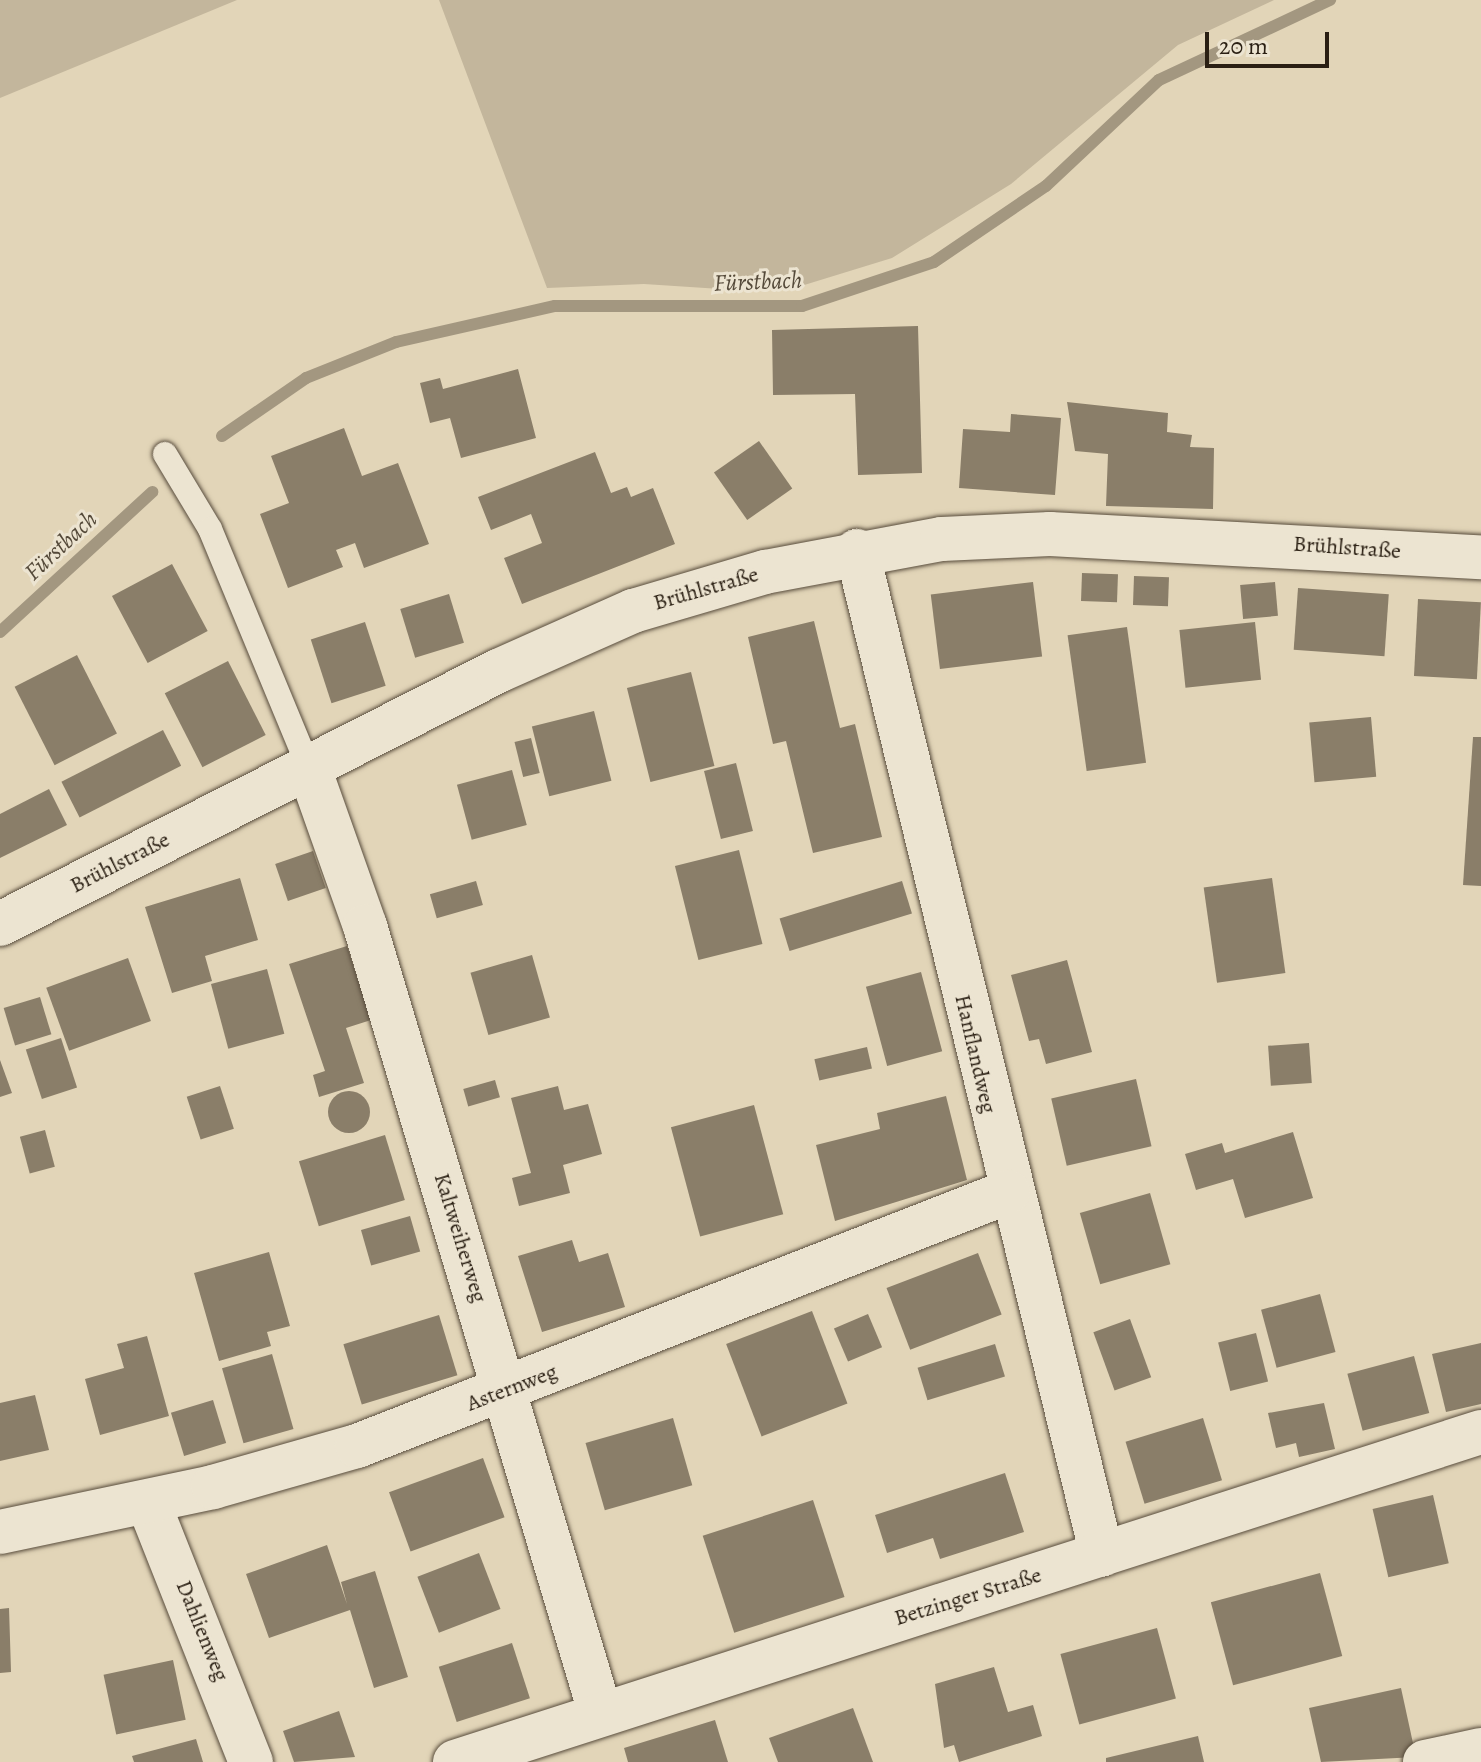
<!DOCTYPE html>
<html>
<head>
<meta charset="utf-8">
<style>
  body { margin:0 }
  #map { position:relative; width:1481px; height:1762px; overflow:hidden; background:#e2d5b8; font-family:Alegreya,serif }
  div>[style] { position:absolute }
  .green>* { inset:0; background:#c3b69c }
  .stream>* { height:12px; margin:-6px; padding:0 6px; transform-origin:6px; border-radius:6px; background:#a39780 }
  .building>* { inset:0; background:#8a7e69; transform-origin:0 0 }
  .round { border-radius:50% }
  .roads { filter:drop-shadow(0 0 2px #584c3c) drop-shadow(0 0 2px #584c3c) }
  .service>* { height:24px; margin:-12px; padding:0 12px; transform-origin:12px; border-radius:12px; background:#ece4d1 }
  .minor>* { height:44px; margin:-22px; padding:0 22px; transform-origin:22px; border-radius:22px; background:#ece4d1 }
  span { translate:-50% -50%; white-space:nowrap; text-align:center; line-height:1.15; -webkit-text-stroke:6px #ece4d1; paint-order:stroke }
  .street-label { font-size:22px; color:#2a1f13 }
  .water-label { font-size:24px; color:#544939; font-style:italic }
  .scale { position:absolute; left:1205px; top:32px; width:124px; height:36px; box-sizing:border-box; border:4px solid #2a1f13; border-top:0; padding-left:10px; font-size:24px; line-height:28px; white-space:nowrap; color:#2a1f13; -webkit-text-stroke:6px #ece4d1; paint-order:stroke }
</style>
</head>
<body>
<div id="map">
  <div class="green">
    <div style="clip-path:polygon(0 0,237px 0,0 98px)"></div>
    <div style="clip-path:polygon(439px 0,1274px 0,1178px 45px,1011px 184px,892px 258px,801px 286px,751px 291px,644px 284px,547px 288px)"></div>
  </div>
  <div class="stream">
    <div style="left:222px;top:436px;width:102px;rotate:-34.6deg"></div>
    <div style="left:306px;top:378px;width:97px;rotate:-21.8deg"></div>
    <div style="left:396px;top:342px;width:163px;rotate:-12.8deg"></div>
    <div style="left:555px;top:306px;width:247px"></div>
    <div style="left:802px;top:306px;width:139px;rotate:-18.4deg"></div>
    <div style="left:934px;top:262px;width:135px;rotate:-34.2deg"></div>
    <div style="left:1046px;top:186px;width:155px;rotate:-43.2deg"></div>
    <div style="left:1159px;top:80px;width:189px;rotate:-25.1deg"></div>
    <div style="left:0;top:632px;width:207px;rotate:-42.6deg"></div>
  </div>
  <div class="building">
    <div style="clip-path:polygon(918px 326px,922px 473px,858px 475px,855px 394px,773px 395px,772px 330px)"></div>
    <div style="clip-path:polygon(518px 369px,536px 438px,461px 458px,450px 418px,430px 423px,420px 383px,440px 378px,443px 389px)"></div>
    <div style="clip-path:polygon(1067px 402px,1168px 413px,1167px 432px,1192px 435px,1190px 447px,1214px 448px,1213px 509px,1106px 506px,1108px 454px,1075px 451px)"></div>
    <div style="clip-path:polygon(1011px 414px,1061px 418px,1055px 495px,959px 488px,963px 429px,1010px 432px)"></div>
    <div style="clip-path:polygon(344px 428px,362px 476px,398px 463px,429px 544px,364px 568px,355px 543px,336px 550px,343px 567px,288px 588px,260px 514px,289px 503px,271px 456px)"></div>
    <div style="left:759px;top:441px;width:58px;height:55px;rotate:55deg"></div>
    <div style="clip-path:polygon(595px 452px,611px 493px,627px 487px,631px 497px,653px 488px,675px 544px,522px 604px,504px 558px,542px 543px,531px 514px,491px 530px,478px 497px)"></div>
    <div style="left:172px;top:564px;width:76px;height:68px;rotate:62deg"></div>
    <div style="left:1082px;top:573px;width:36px;height:28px;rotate:2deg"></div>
    <div style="left:1134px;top:576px;width:35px;height:29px;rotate:2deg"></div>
    <div style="left:1033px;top:582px;width:75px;height:103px;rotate:83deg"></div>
    <div style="left:1275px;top:582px;width:34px;height:35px;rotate:85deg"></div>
    <div style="left:1298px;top:588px;width:91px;height:62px;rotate:4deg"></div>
    <div style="left:449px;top:594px;width:51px;height:51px;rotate:73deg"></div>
    <div style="left:1418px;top:599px;width:63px;height:77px;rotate:3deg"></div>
    <div style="clip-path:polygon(814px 621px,840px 728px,855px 724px,882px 837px,813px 853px,786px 741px,773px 744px,748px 637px)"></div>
    <div style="left:365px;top:622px;width:67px;height:57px;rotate:72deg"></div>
    <div style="left:1255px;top:622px;width:58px;height:76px;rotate:84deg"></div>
    <div style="left:1127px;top:627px;width:137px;height:60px;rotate:82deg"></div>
    <div style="left:77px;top:655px;width:88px;height:70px;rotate:63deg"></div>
    <div style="left:228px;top:661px;width:83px;height:71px;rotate:63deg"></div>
    <div style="left:691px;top:672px;width:97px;height:66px;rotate:76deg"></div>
    <div style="left:594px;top:711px;width:72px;height:64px;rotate:76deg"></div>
    <div style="left:1371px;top:717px;width:60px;height:62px;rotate:85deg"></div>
    <div style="left:163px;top:730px;width:40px;height:114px;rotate:63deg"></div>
    <div style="clip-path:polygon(1473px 737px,1481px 737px,1481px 886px,1463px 885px)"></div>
    <div style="left:531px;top:738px;width:36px;height:17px;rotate:76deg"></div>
    <div style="left:736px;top:763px;width:70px;height:33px;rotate:76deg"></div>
    <div style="left:512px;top:770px;width:57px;height:57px;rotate:75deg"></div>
    <div style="clip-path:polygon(49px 789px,67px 825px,0 858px,0 814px)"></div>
    <div style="left:739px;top:850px;width:97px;height:66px;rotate:76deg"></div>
    <div style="left:313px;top:851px;width:39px;height:40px;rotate:71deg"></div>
    <div style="clip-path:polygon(240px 878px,258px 940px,205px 956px,212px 981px,172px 993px,145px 907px)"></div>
    <div style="left:1272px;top:878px;width:96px;height:69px;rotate:82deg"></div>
    <div style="left:476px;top:881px;width:25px;height:48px;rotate:74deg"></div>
    <div style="left:902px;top:881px;width:34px;height:128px;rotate:73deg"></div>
    <div style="clip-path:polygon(347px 946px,371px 1020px,346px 1028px,364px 1083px,319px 1097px,313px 1075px,325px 1071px,289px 964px)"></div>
    <div style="left:532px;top:955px;width:65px;height:64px;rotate:74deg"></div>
    <div style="left:128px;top:958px;width:67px;height:87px;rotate:70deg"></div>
    <div style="clip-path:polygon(1067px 960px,1092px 1052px,1046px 1064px,1039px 1039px,1029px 1041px,1011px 975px)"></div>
    <div style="left:267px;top:969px;width:67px;height:58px;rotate:75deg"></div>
    <div style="left:921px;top:972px;width:82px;height:57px;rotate:75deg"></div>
    <div style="left:40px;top:997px;width:39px;height:38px;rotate:73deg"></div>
    <div style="left:61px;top:1038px;width:52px;height:37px;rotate:72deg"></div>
    <div style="left:1309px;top:1043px;width:40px;height:41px;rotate:86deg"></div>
    <div style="left:867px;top:1047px;width:22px;height:54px;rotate:77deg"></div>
    <div style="clip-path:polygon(0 1060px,12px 1093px,0 1097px)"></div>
    <div style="left:1136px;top:1079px;width:69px;height:87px;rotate:77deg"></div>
    <div style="left:495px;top:1080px;width:18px;height:33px;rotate:74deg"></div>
    <div style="left:220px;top:1086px;width:45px;height:35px;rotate:72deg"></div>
    <div style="clip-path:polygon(558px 1086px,564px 1110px,588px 1104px,602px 1154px,563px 1165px,570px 1193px,519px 1206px,512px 1178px,531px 1173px,511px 1098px)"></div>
    <div class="round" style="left:328px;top:1091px;width:42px;height:42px"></div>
    <div style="clip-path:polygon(946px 1096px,967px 1180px,835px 1221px,816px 1145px,880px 1129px,877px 1113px)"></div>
    <div style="left:754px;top:1105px;width:113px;height:86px;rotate:75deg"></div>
    <div style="left:45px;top:1130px;width:38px;height:26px;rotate:75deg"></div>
    <div style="clip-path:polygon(1293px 1132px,1313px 1198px,1245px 1218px,1233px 1179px,1196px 1190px,1185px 1154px,1222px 1143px,1225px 1153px)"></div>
    <div style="left:385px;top:1135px;width:68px;height:90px;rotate:73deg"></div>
    <div style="left:1150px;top:1193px;width:74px;height:73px;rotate:74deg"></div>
    <div style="left:410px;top:1216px;width:37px;height:51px;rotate:74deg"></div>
    <div style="clip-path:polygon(572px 1240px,579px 1262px,608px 1253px,625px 1307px,542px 1332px,518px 1256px)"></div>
    <div style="clip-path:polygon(269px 1252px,290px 1326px,267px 1332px,271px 1346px,219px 1361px,194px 1273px)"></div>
    <div style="left:978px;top:1253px;width:66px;height:98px;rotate:69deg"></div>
    <div style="left:1320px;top:1294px;width:60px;height:61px;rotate:75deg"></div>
    <div style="left:812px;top:1311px;width:99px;height:92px;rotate:69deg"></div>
    <div style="left:868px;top:1314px;width:36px;height:37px;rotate:67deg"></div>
    <div style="left:439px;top:1315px;width:63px;height:100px;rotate:73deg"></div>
    <div style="left:1130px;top:1319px;width:62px;height:39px;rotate:70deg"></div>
    <div style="left:1256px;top:1333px;width:50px;height:39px;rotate:76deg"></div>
    <div style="clip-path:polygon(147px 1336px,169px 1416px,100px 1435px,85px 1379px,124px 1368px,117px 1344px)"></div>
    <div style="clip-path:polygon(1481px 1343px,1481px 1404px,1446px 1412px,1432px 1354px)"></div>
    <div style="left:995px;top:1344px;width:34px;height:81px;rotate:73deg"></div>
    <div style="left:272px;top:1354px;width:78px;height:52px;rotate:74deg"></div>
    <div style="left:1414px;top:1356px;width:59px;height:69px;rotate:75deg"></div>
    <div style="clip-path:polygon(35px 1395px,49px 1450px,0 1461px,0 1403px)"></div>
    <div style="left:213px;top:1400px;width:45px;height:44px;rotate:73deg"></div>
    <div style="clip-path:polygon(1324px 1403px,1335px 1449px,1299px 1457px,1296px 1443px,1276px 1448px,1268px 1413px)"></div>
    <div style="left:673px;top:1418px;width:70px;height:91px;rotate:74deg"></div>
    <div style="left:1203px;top:1418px;width:65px;height:81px;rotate:73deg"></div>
    <div style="left:483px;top:1458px;width:63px;height:100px;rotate:70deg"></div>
    <div style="clip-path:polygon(1005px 1473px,1024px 1532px,940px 1559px,933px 1538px,887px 1553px,875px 1515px)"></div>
    <div style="left:1433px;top:1495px;width:70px;height:62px;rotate:77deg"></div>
    <div style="left:813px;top:1500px;width:102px;height:116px;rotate:72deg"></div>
    <div style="clip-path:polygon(327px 1545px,347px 1604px,341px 1582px,375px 1571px,408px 1677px,374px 1688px,350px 1610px,269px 1638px,246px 1574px)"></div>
    <div style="left:479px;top:1553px;width:60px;height:66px;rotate:69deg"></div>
    <div style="left:1320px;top:1573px;width:86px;height:113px;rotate:75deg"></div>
    <div style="clip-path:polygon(9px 1608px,11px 1672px,0 1673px,0 1609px)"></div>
    <div style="left:1157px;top:1628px;width:73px;height:100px;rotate:75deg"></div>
    <div style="left:512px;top:1643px;width:58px;height:77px;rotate:72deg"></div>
    <div style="left:173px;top:1660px;width:61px;height:71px;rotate:78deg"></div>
    <div style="clip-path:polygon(994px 1667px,1008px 1712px,1033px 1705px,1042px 1736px,959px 1762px,954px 1745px,944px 1748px,935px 1684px)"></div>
    <div style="clip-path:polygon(1401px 1688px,1416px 1757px,1321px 1762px,1309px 1708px)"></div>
    <div style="clip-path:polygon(853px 1708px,873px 1762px,778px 1762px,769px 1738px)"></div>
    <div style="clip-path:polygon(339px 1711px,355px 1757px,294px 1762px,283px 1731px)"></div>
    <div style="clip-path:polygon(715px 1720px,728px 1762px,628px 1762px,624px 1748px)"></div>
    <div style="clip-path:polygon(1198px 1736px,1204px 1762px,1106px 1762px,1106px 1758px)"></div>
    <div style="clip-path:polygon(196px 1739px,203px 1762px,134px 1762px,132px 1756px)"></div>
  </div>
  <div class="roads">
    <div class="service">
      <div style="left:165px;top:454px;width:87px;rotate:59deg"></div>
      <div style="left:210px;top:529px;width:259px;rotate:67.5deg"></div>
    </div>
    <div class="minor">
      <div style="left:857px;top:551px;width:1033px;rotate:76.29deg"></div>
      <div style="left:309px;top:768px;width:168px;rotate:70.5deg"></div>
      <div style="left:365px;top:926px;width:820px;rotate:73.35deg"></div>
      <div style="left:0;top:924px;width:559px;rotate:-26.93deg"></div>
      <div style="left:498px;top:671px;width:148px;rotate:-24deg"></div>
      <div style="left:633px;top:611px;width:138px;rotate:-16.5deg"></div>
      <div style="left:765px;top:572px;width:180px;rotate:-10.6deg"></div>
      <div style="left:942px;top:539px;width:108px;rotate:-2.7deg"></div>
      <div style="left:1050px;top:534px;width:432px;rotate:3.1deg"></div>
      <div style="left:148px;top:1502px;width:280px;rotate:68.4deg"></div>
      <div style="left:0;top:1532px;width:218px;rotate:-11.9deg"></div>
      <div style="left:213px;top:1487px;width:150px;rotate:-15.9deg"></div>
      <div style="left:357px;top:1446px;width:699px;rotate:-21.31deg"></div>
      <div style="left:455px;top:1762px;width:1078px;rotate:-17.83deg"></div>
      <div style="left:1425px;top:1762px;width:57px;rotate:-12.1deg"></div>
    </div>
  </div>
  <div class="street-label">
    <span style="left:1347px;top:548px;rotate:4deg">Brühlstraße</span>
    <span style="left:706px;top:589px;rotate:-16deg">Brühlstraße</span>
    <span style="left:120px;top:863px;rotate:-27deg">Brühlstraße</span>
    <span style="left:975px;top:1054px;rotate:77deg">Hanflandweg</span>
    <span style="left:460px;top:1238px;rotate:73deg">Kaltweiherweg</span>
    <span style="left:512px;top:1388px;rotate:-21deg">Asternweg</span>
    <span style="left:968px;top:1597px;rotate:-17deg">Betzinger Straße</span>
    <span style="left:202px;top:1631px;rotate:68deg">Dahlienweg</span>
  </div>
  <div class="water-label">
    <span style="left:758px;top:282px;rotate:-2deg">Fürstbach</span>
    <span style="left:61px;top:546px;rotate:-43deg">Fürstbach</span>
  </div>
  <div class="scale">20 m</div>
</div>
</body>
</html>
